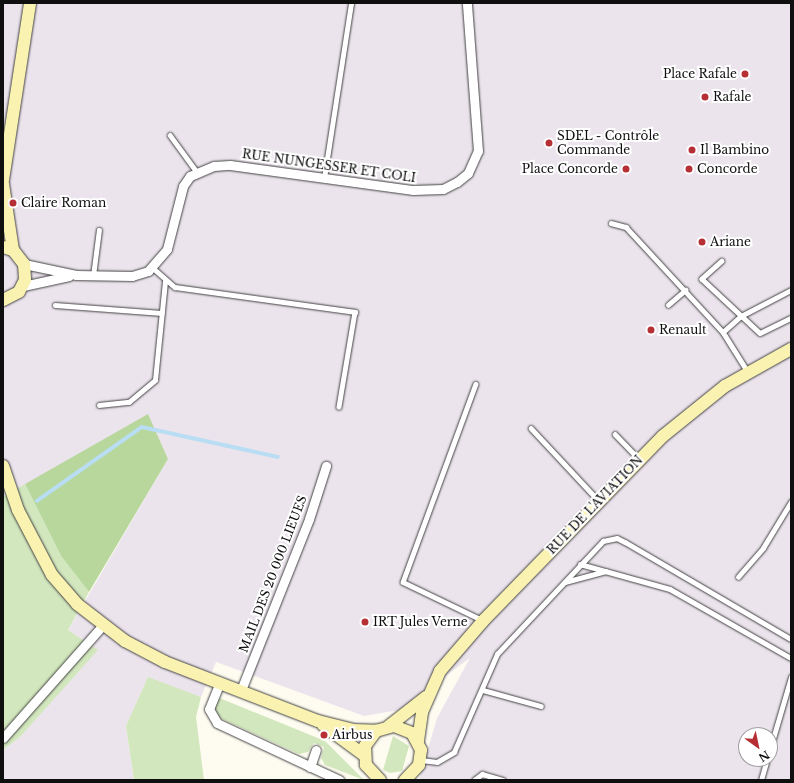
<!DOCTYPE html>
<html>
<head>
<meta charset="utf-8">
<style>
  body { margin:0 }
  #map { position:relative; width:794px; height:783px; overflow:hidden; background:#fefcf1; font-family:"Libre Baskerville",serif }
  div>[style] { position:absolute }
  .industrial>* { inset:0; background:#ece4ed }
  .green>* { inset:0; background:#d2e7bd }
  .forest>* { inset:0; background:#b7d79d }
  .stream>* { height:3.5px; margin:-1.75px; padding:0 1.75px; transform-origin:1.75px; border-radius:1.75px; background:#b9ddf2 }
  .roads { filter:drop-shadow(0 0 1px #424242) drop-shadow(0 0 1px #424242) }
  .lane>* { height:4.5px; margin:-2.25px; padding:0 2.25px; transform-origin:2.25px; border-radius:2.25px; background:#fff }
  .street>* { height:9px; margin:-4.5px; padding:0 4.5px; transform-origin:4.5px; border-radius:4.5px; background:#fff }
  .secondary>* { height:12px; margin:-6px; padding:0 6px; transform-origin:6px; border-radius:6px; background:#faf2b1 }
  .dots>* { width:11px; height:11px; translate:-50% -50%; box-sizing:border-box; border:2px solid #fff; border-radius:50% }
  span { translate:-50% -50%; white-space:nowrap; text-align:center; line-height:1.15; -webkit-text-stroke:4px #fff; paint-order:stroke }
  .poi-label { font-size:12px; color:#0f0f0f }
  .right { translate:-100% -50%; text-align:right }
  .left { translate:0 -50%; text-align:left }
  .street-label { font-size:12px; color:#0f0f0f }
  .frame { position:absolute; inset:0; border:4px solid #0f0f0f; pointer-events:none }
  .north { position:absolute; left:738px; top:727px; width:40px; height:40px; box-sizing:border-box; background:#fff; border:1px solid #9f9f9f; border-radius:50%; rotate:147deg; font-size:11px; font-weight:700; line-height:16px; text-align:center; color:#0f0f0f }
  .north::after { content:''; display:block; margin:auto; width:14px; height:18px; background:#b62f35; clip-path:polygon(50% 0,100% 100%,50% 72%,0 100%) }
</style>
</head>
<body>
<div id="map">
  <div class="industrial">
    <div style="clip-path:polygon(evenodd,3px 3px,791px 3px,791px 780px,419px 780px,437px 718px,470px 658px,399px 710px,364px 716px,216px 662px,201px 697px,148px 678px,126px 726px,134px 780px,3px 780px,3px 750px,20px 737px,97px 650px,68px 630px,168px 459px,148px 415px,3px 497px,3px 3px,746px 735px,770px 735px,770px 759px,746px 759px,746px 735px)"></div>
  </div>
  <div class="green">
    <div style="clip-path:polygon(25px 484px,61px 556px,89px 592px,68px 630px,98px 650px,20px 737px,3px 750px,3px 497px)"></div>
    <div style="clip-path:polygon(148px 677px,201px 697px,196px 717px,204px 780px,134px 780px,126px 726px)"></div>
    <div style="clip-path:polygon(217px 697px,325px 741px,364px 780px,325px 765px,321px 758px,324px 747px,314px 743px,308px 752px,299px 754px,220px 718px,213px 711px)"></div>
    <div style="clip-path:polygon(393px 736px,409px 746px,402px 771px,390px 773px,383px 770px)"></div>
  </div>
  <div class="forest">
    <div style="clip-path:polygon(148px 414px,168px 459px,89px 592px,61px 556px,25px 484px)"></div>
  </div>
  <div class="stream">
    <div style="left:37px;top:501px;width:128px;rotate:-35.2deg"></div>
    <div style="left:142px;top:427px;width:139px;rotate:12.4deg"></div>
  </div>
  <div class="roads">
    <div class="lane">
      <div style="left:170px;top:135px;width:46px;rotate:53.9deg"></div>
      <div style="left:324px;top:178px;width:177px;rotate:-81.2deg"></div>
      <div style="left:611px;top:223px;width:16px;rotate:15deg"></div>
      <div style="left:626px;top:227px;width:143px;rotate:47.3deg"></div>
      <div style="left:723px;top:332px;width:47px;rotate:58deg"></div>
      <div style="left:722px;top:261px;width:27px;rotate:138deg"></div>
      <div style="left:702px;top:279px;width:79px;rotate:43deg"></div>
      <div style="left:760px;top:333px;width:34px;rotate:-26deg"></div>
      <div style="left:153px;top:268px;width:29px;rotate:41deg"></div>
      <div style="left:175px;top:287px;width:182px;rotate:7.9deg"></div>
      <div style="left:355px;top:312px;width:96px;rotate:99.6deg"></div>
      <div style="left:93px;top:276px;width:46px;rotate:-82.6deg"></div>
      <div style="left:55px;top:305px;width:107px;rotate:4.3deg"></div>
      <div style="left:668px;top:305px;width:23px;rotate:-41deg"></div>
      <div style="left:723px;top:332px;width:24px;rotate:-42deg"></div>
      <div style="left:741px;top:316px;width:56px;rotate:-27.5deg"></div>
      <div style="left:476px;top:384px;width:211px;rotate:110.2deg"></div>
      <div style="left:403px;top:582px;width:88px;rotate:25.7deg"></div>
      <div style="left:99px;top:405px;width:30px;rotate:-6deg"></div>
      <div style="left:129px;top:402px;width:34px;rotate:-40deg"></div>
      <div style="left:155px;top:380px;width:100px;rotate:-84.2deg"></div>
      <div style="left:531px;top:428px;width:100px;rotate:47deg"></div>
      <div style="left:615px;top:434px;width:35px;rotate:46deg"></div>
      <div style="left:580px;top:564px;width:93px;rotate:15.5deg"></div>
      <div style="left:670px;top:589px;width:139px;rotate:29.7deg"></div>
      <div style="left:738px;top:577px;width:38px;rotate:-49deg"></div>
      <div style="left:763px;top:548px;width:54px;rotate:-58.7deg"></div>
      <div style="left:565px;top:582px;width:42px;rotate:-15deg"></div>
      <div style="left:483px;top:690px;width:60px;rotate:15.4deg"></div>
      <div style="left:770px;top:749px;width:75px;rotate:-73.7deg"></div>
      <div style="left:421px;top:760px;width:16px;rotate:7deg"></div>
      <div style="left:437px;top:762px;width:20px;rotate:-30deg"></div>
      <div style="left:454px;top:752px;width:107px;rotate:-66.3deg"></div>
      <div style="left:497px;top:654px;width:155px;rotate:-46.8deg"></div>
      <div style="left:603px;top:541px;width:14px;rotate:-12deg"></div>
      <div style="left:617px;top:538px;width:9px;rotate:27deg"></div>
      <div style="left:625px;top:542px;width:192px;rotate:30.3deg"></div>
      <div style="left:474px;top:780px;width:10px;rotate:-37deg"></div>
      <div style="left:482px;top:774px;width:22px;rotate:16deg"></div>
      <div style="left:761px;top:780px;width:22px;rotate:-74deg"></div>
    </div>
    <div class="street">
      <div style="left:24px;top:264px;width:53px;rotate:11.9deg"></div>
      <div style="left:76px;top:275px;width:56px;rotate:1deg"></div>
      <div style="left:132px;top:276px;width:17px;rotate:-17deg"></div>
      <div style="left:148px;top:271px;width:29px;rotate:-49deg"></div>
      <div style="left:167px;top:249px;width:65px;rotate:-75.7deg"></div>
      <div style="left:183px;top:186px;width:12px;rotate:-55deg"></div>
      <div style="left:190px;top:176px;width:26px;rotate:-23deg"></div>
      <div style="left:214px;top:166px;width:16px;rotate:-4deg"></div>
      <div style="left:230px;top:165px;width:185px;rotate:7.8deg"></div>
      <div style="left:413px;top:190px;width:30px;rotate:-2deg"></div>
      <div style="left:443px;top:189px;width:16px;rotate:-27deg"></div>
      <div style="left:457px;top:182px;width:14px;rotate:-39deg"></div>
      <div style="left:468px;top:173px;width:24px;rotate:-66deg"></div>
      <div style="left:478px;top:151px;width:148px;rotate:-94.3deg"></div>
      <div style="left:23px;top:286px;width:47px;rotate:-12.3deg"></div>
      <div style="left:220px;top:682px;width:29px;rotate:112deg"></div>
      <div style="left:209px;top:709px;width:16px;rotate:60deg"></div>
      <div style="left:217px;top:723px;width:135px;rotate:25deg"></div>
      <div style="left:241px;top:690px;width:184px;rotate:-68.3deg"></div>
      <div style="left:309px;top:519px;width:56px;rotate:-72.2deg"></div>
      <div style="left:3px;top:738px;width:151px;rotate:-48.5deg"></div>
      <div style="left:310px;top:767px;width:18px;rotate:-71deg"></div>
    </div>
    <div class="secondary">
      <div style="left:3px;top:180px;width:179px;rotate:-81.3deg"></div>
      <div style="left:3px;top:184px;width:67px;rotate:81.4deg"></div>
      <div style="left:3px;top:247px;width:10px;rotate:17deg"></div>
      <div style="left:13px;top:250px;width:18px;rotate:52deg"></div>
      <div style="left:24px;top:264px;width:16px;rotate:86deg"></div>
      <div style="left:25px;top:280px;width:13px;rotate:117deg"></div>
      <div style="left:19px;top:292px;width:18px;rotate:153deg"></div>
      <div style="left:3px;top:466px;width:46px;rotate:71.2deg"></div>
      <div style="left:18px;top:510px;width:73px;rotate:62.4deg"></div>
      <div style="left:52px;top:575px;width:38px;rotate:49deg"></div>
      <div style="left:77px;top:604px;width:61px;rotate:37.6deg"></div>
      <div style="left:125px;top:641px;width:45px;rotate:27.7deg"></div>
      <div style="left:165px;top:662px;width:164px;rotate:21.1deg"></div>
      <div style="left:318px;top:721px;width:36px;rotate:14deg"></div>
      <div style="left:353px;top:730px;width:23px;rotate:2deg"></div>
      <div style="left:323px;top:725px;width:51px;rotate:36.2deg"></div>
      <div style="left:389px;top:726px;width:47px;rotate:-38.1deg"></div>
      <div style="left:418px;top:741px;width:29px;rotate:-82deg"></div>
      <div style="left:422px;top:712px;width:45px;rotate:-66.3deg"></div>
      <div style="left:440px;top:671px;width:66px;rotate:-49.3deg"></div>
      <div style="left:483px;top:621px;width:258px;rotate:-45.8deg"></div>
      <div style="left:663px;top:436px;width:80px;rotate:-38.9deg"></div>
      <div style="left:725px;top:386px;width:76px;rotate:-29.3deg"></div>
      <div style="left:380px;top:780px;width:21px;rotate:-133deg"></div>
      <div style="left:366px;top:765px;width:19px;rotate:-93deg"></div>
      <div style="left:365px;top:746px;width:19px;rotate:-54deg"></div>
      <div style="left:376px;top:731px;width:19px;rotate:-16deg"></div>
      <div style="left:394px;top:726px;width:19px;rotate:21deg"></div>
      <div style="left:412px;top:733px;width:19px;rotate:62deg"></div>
      <div style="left:421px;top:750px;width:15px;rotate:98deg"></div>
      <div style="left:419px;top:765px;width:21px;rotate:133deg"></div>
    </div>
  </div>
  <div class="dots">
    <div style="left:745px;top:74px;background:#b62f35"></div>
    <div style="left:705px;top:97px;background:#b62f35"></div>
    <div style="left:549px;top:143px;background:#b62f35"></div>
    <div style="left:692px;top:150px;background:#b62f35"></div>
    <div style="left:626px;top:169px;background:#b62f35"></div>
    <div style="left:689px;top:169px;background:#b62f35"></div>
    <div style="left:13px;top:203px;background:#b62f35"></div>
    <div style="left:702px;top:242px;background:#b62f35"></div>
    <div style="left:651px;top:330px;background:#b62f35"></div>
    <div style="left:365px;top:622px;background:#b62f35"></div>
    <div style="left:324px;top:735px;background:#b62f35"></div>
  </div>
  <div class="poi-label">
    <span class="right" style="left:737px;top:74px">Place Rafale</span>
    <span class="left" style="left:713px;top:97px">Rafale</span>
    <span class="left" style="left:557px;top:143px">SDEL - Contrôle<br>Commande</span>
    <span class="left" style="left:700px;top:150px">Il Bambino</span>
    <span class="right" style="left:618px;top:169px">Place Concorde</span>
    <span class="left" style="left:697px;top:169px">Concorde</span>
    <span class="left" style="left:21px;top:203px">Claire Roman</span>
    <span class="left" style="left:710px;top:242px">Ariane</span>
    <span class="left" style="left:659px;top:330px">Renault</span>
    <span class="left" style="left:373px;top:622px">IRT Jules Verne</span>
    <span class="left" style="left:332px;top:735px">Airbus</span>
  </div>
  <div class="street-label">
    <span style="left:329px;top:166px;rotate:8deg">RUE NUNGESSER ET COLI</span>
    <span style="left:595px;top:505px;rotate:-46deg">RUE DE L'AVIATION</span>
    <span style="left:273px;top:574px;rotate:-69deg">MAIL DES 20 000 LIEUES</span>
  </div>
  <div class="frame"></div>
  <div class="north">N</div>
</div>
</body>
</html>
